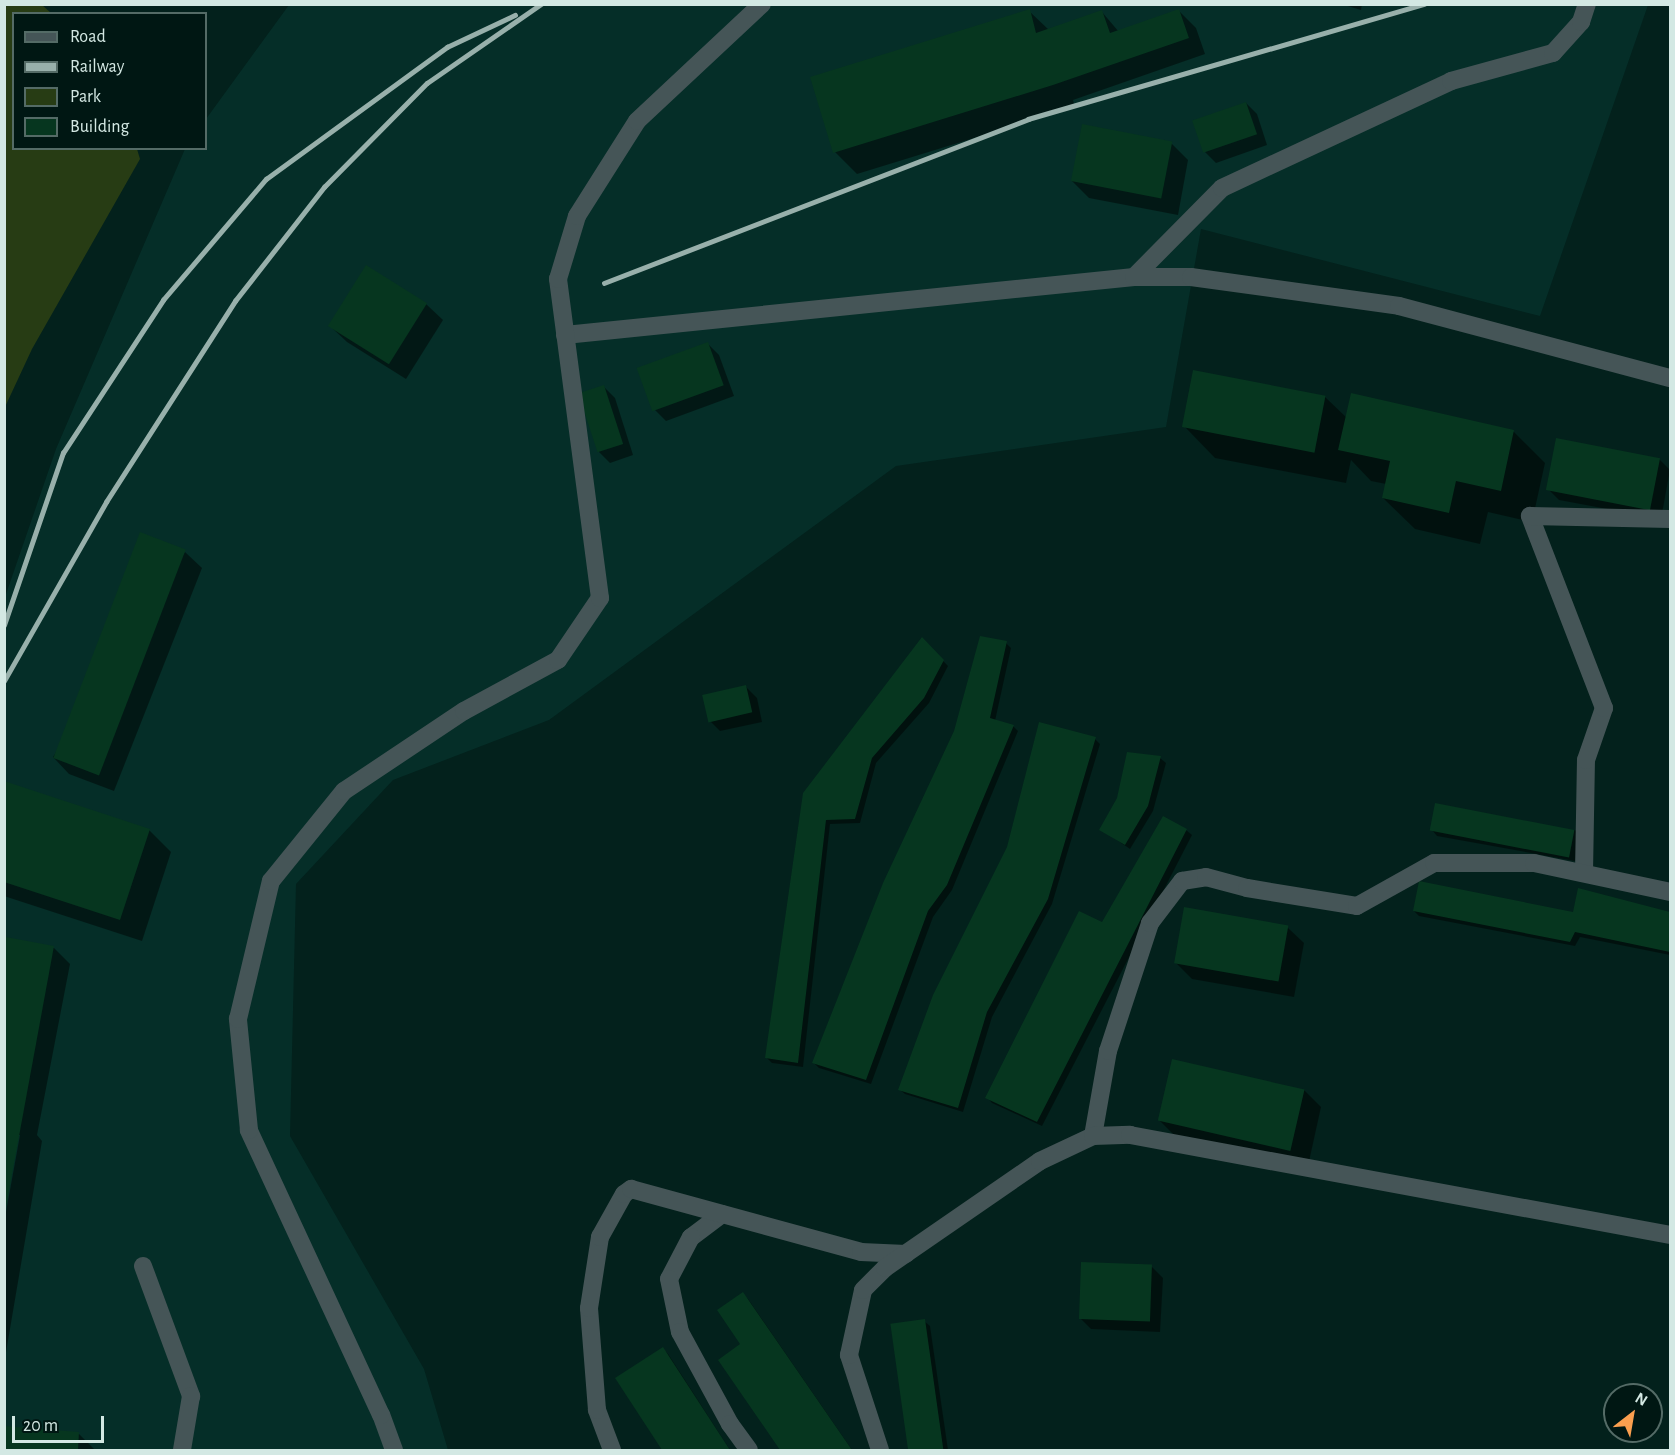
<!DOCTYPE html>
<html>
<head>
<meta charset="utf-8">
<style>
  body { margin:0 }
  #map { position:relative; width:1675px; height:1455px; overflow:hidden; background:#03211c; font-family:"Alegreya Sans",sans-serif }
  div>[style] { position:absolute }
  .built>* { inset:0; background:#052e28 }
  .green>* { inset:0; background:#273c14 }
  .shadow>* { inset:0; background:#0007 }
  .building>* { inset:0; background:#06361f; transform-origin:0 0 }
  .minor>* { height:18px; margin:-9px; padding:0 9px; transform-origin:9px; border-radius:9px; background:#455557 }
  .rail>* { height:4.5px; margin:-2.25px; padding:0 2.25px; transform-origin:2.25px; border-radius:2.25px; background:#98b0ab }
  span { translate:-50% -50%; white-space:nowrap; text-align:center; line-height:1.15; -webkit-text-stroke:5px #001713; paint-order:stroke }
  .frame { position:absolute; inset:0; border:6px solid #d3e8e3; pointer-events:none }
  .legend { position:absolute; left:12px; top:12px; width:195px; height:138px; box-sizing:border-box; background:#001713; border:2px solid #546b66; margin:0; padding:8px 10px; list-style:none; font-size:18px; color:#d3e8e3 }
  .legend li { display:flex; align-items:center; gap:12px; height:30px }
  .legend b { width:30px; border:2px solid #546b66 }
  .north { position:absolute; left:1603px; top:1383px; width:60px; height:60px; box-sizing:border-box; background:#001713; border:2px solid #546b66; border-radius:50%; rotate:31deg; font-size:16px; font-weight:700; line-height:24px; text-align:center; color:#d3e8e3 }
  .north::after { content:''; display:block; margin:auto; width:21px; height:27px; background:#fa9f4f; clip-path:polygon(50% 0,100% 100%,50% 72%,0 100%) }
  .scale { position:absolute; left:12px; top:1416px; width:92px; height:27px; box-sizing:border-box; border:3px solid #d3e8e3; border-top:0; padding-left:8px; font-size:18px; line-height:21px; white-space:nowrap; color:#d3e8e3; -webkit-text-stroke:4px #001713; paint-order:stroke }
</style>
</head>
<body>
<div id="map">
  <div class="built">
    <div style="clip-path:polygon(289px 5px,1648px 5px,1540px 316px,1201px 229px,1166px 427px,896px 466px,549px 720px,393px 780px,296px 884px,290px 1136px,424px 1369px,448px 1450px,5px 1450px,5px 597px,56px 449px,185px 149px,206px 148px,206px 119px)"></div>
  </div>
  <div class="green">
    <div style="clip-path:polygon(5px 4px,42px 5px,51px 13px,14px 14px,14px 148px,137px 149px,140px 159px,32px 349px,5px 407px)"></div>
  </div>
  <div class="shadow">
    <div style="clip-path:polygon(1341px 4px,1362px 4px,1361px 10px)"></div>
    <div style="clip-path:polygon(1029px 11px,1049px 30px,1102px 12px,1119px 32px,1179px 11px,1196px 28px,1205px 54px,1073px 100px,1075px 107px,857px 174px,835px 152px)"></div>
    <div style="clip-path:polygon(1246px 103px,1257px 114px,1267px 145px,1216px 163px,1205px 152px)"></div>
    <div style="clip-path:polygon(1171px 143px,1188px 160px,1178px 215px,1089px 198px,1072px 181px)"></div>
    <div style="clip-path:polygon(426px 304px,443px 320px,406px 379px,347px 342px,330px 326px)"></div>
    <div style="clip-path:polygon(708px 344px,719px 355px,734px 396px,666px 421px,655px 410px)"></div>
    <div style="clip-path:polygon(604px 387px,615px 398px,633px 455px,610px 463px,599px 452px)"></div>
    <div style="clip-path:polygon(1325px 397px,1347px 418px,1514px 432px,1545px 463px,1532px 522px,1488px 512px,1480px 544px,1415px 529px,1383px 498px,1386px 484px,1371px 481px,1351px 460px,1346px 483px,1215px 458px,1184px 426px)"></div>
    <div style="clip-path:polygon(1659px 459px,1670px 470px,1661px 519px,1559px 500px,1548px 489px)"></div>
    <div style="clip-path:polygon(185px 552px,202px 568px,114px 791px,69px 774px,53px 757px)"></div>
    <div style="clip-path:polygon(922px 639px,948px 666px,929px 703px,876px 763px,860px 823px,830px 824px,803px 1067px,772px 1063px,767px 1058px,804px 794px)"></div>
    <div style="clip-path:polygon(1006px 643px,1011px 648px,995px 721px,1013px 726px,1018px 731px,952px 890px,933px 917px,871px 1084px,819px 1068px,814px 1063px)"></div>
    <div style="clip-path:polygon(746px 687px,757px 698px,762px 722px,720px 731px,709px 720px)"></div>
    <div style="clip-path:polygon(1095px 739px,1100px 744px,1052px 904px,992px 1017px,963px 1112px,905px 1094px,899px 1089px)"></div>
    <div style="clip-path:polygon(1160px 758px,1166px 763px,1153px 811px,1130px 849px,1101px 829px)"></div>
    <div style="clip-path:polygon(4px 783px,149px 830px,171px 852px,142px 941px,4px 896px)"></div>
    <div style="clip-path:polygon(1186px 830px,1192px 835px,1042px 1126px,992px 1103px,987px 1097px,1103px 924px)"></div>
    <div style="clip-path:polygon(1432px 830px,1575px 830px,1580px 835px,1575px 861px,1437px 836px)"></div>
    <div style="clip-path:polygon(1580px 890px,1670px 914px,1670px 955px,1580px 937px,1575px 946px,1419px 916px,1414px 911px,1574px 914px)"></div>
    <div style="clip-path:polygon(1287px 927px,1304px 943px,1294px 997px,1192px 979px,1175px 962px)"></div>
    <div style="clip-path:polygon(54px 948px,70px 964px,37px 1135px,42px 1141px,4px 1364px,4px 1223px,20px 1135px,16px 1135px,4px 1205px,4px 951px)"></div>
    <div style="clip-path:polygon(1304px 1090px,1321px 1107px,1308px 1166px,1177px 1138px,1160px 1121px)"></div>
    <div style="clip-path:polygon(1152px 1267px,1163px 1278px,1160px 1332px,1091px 1329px,1080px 1318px)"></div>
    <div style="clip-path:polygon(743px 1294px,748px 1299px,852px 1450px,782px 1450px,720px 1360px,743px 1345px)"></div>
    <div style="clip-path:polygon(924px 1321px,930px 1326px,948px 1450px,909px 1450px,891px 1325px)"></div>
    <div style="clip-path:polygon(663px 1349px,668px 1354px,730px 1450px,664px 1450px,617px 1378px)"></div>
    <div style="clip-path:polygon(4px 1427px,79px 1434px,95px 1450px,4px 1450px)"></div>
  </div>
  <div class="building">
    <div style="clip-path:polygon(1030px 9px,1036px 33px,1102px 10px,1110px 33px,1179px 9px,1189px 38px,1053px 85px,833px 153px,810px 77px)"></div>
    <div style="left:1246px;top:102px;width:34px;height:57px;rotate:71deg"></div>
    <div style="left:1082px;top:124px;width:92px;height:58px;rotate:11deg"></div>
    <div style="left:366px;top:265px;width:72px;height:72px;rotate:32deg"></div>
    <div style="left:708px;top:342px;width:46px;height:76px;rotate:70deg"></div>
    <div style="left:1193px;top:370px;width:135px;height:58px;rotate:11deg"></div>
    <div style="left:604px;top:385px;width:62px;height:27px;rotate:72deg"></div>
    <div style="clip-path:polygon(1351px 393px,1514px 430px,1501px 491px,1456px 481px,1449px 513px,1382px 498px,1390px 461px,1338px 450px)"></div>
    <div style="left:1556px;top:438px;width:106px;height:53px;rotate:11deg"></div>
    <div style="left:140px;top:532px;width:49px;height:242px;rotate:21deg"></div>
    <div style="clip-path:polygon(980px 636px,1007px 641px,990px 718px,1014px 725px,947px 885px,928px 911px,866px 1080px,812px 1063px,883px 883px,954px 731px)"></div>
    <div style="clip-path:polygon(922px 637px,944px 660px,924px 698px,872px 758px,855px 819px,826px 820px,798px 1063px,765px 1058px,803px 793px)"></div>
    <div style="left:746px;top:685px;width:28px;height:45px;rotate:77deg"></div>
    <div style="clip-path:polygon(1039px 722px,1096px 737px,1048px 899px,987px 1012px,958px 1108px,898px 1090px,933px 995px,1007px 847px)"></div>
    <div style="clip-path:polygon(1127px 752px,1161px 756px,1148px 806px,1125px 845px,1099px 830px,1117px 798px)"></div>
    <div style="clip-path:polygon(4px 781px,150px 829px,120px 920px,4px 882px)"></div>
    <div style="left:1435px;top:803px;width:142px;height:28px;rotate:11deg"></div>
    <div style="clip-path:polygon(1163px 816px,1187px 829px,1037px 1122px,985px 1098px,1079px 911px,1102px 922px)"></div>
    <div style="clip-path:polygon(1419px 881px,1573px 912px,1578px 888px,1670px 912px,1670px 952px,1575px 932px,1570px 942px,1413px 911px)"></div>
    <div style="left:1184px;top:907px;width:106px;height:57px;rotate:10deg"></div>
    <div style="clip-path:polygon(6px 937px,54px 946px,6px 1207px,4px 943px)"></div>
    <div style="left:1172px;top:1059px;width:136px;height:63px;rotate:13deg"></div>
    <div style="left:1081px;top:1262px;width:71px;height:57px;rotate:2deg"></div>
    <div style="clip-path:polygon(743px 1292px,852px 1450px,780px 1450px,718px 1360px,740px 1344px,717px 1310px)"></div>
    <div style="left:925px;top:1319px;width:132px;height:35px;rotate:82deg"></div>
    <div style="clip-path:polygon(663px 1347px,730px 1450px,662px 1450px,615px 1378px)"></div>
    <div style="clip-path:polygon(4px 1426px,79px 1432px,78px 1450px,4px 1450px)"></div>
  </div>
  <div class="minor">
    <div style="left:1134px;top:277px;width:125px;rotate:-45.3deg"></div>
    <div style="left:1222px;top:188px;width:253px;rotate:-25deg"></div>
    <div style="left:1451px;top:81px;width:106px;rotate:-15.4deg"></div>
    <div style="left:1553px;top:53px;width:42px;rotate:-47.9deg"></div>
    <div style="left:1581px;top:22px;width:19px;rotate:-72deg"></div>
    <div style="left:565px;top:335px;width:572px;rotate:-5.82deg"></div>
    <div style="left:1134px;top:277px;width:57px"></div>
    <div style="left:1191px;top:277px;width:210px;rotate:7.9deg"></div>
    <div style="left:1399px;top:306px;width:280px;rotate:14.9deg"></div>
    <div style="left:1584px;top:873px;width:113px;rotate:-89deg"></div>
    <div style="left:1586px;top:760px;width:55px;rotate:-70.9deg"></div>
    <div style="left:1604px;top:708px;width:206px;rotate:-111.1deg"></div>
    <div style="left:1530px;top:516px;width:140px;rotate:1.2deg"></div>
    <div style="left:1093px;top:1136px;width:86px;rotate:-80deg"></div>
    <div style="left:1108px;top:1051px;width:135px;rotate:-71.8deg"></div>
    <div style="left:1150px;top:923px;width:53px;rotate:-52.7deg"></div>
    <div style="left:1182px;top:881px;width:24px;rotate:-9deg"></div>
    <div style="left:1206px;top:877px;width:42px;rotate:15deg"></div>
    <div style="left:1247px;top:888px;width:111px;rotate:9.3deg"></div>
    <div style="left:1357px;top:906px;width:88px;rotate:-29.2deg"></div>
    <div style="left:1434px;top:863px;width:100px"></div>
    <div style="left:1534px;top:863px;width:139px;rotate:12deg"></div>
    <div style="left:722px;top:1214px;width:39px;rotate:143deg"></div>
    <div style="left:691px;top:1237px;width:47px;rotate:117.6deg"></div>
    <div style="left:669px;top:1279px;width:54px;rotate:78.3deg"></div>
    <div style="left:680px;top:1332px;width:105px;rotate:61.5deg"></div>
    <div style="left:730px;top:1424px;width:32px;rotate:54deg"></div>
    <div style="left:143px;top:1266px;width:139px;rotate:69.7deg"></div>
    <div style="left:191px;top:1396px;width:55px;rotate:99.5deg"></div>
    <div style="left:394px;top:1450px;width:37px;rotate:-110deg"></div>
    <div style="left:381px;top:1415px;width:314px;rotate:-114.9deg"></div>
    <div style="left:249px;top:1130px;width:112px;rotate:-95.7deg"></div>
    <div style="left:238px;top:1019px;width:142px;rotate:-76.6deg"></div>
    <div style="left:271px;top:881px;width:116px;rotate:-51deg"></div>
    <div style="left:344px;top:791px;width:144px;rotate:-33.7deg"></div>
    <div style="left:464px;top:711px;width:107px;rotate:-28.5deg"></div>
    <div style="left:558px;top:660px;width:75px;rotate:-55.9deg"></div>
    <div style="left:600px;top:598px;width:322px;rotate:-97.5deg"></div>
    <div style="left:558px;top:279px;width:66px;rotate:-73.2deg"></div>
    <div style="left:577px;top:216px;width:112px;rotate:-57.7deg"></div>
    <div style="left:637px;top:121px;width:171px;rotate:-43.1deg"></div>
    <div style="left:612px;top:1450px;width:43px;rotate:-110.6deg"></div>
    <div style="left:597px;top:1410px;width:102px;rotate:-94.5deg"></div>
    <div style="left:589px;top:1308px;width:72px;rotate:-81.2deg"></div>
    <div style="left:600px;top:1237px;width:49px;rotate:-60.8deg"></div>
    <div style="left:624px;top:1194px;width:9px;rotate:-36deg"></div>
    <div style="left:631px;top:1189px;width:238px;rotate:15.3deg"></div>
    <div style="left:861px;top:1252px;width:45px;rotate:2.5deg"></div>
    <div style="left:880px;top:1450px;width:100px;rotate:-108.1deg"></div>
    <div style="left:849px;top:1355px;width:66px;rotate:-77.8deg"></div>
    <div style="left:863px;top:1290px;width:31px;rotate:-45deg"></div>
    <div style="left:885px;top:1268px;width:188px;rotate:-34.6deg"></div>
    <div style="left:1040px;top:1161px;width:59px;rotate:-25.3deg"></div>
    <div style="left:1093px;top:1136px;width:37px;rotate:-2deg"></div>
    <div style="left:1130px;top:1135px;width:549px;rotate:10.49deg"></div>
  </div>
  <div class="rail">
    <div style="left:604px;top:283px;width:455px;rotate:-21.1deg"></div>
    <div style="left:1028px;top:119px;width:412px;rotate:-16.2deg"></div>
    <div style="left:4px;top:625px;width:182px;rotate:-71.1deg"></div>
    <div style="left:63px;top:453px;width:183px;rotate:-56.8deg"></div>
    <div style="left:163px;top:300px;width:159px;rotate:-49.6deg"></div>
    <div style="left:266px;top:179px;width:224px;rotate:-36.1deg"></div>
    <div style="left:447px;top:47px;width:75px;rotate:-25.2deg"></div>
    <div style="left:4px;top:681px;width:206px;rotate:-60.3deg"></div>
    <div style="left:106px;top:502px;width:239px;rotate:-57.3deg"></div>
    <div style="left:235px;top:301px;width:145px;rotate:-52deg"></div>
    <div style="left:324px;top:187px;width:146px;rotate:-45.3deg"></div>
    <div style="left:427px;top:83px;width:139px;rotate:-34.7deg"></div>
  </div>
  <div class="frame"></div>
  <ul class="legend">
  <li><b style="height:8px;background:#455557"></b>Road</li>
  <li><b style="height:8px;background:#98b0ab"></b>Railway</li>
  <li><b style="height:16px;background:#273c14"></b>Park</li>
  <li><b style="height:16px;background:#06361f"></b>Building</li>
  </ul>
  <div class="north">N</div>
  <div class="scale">20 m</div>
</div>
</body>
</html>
